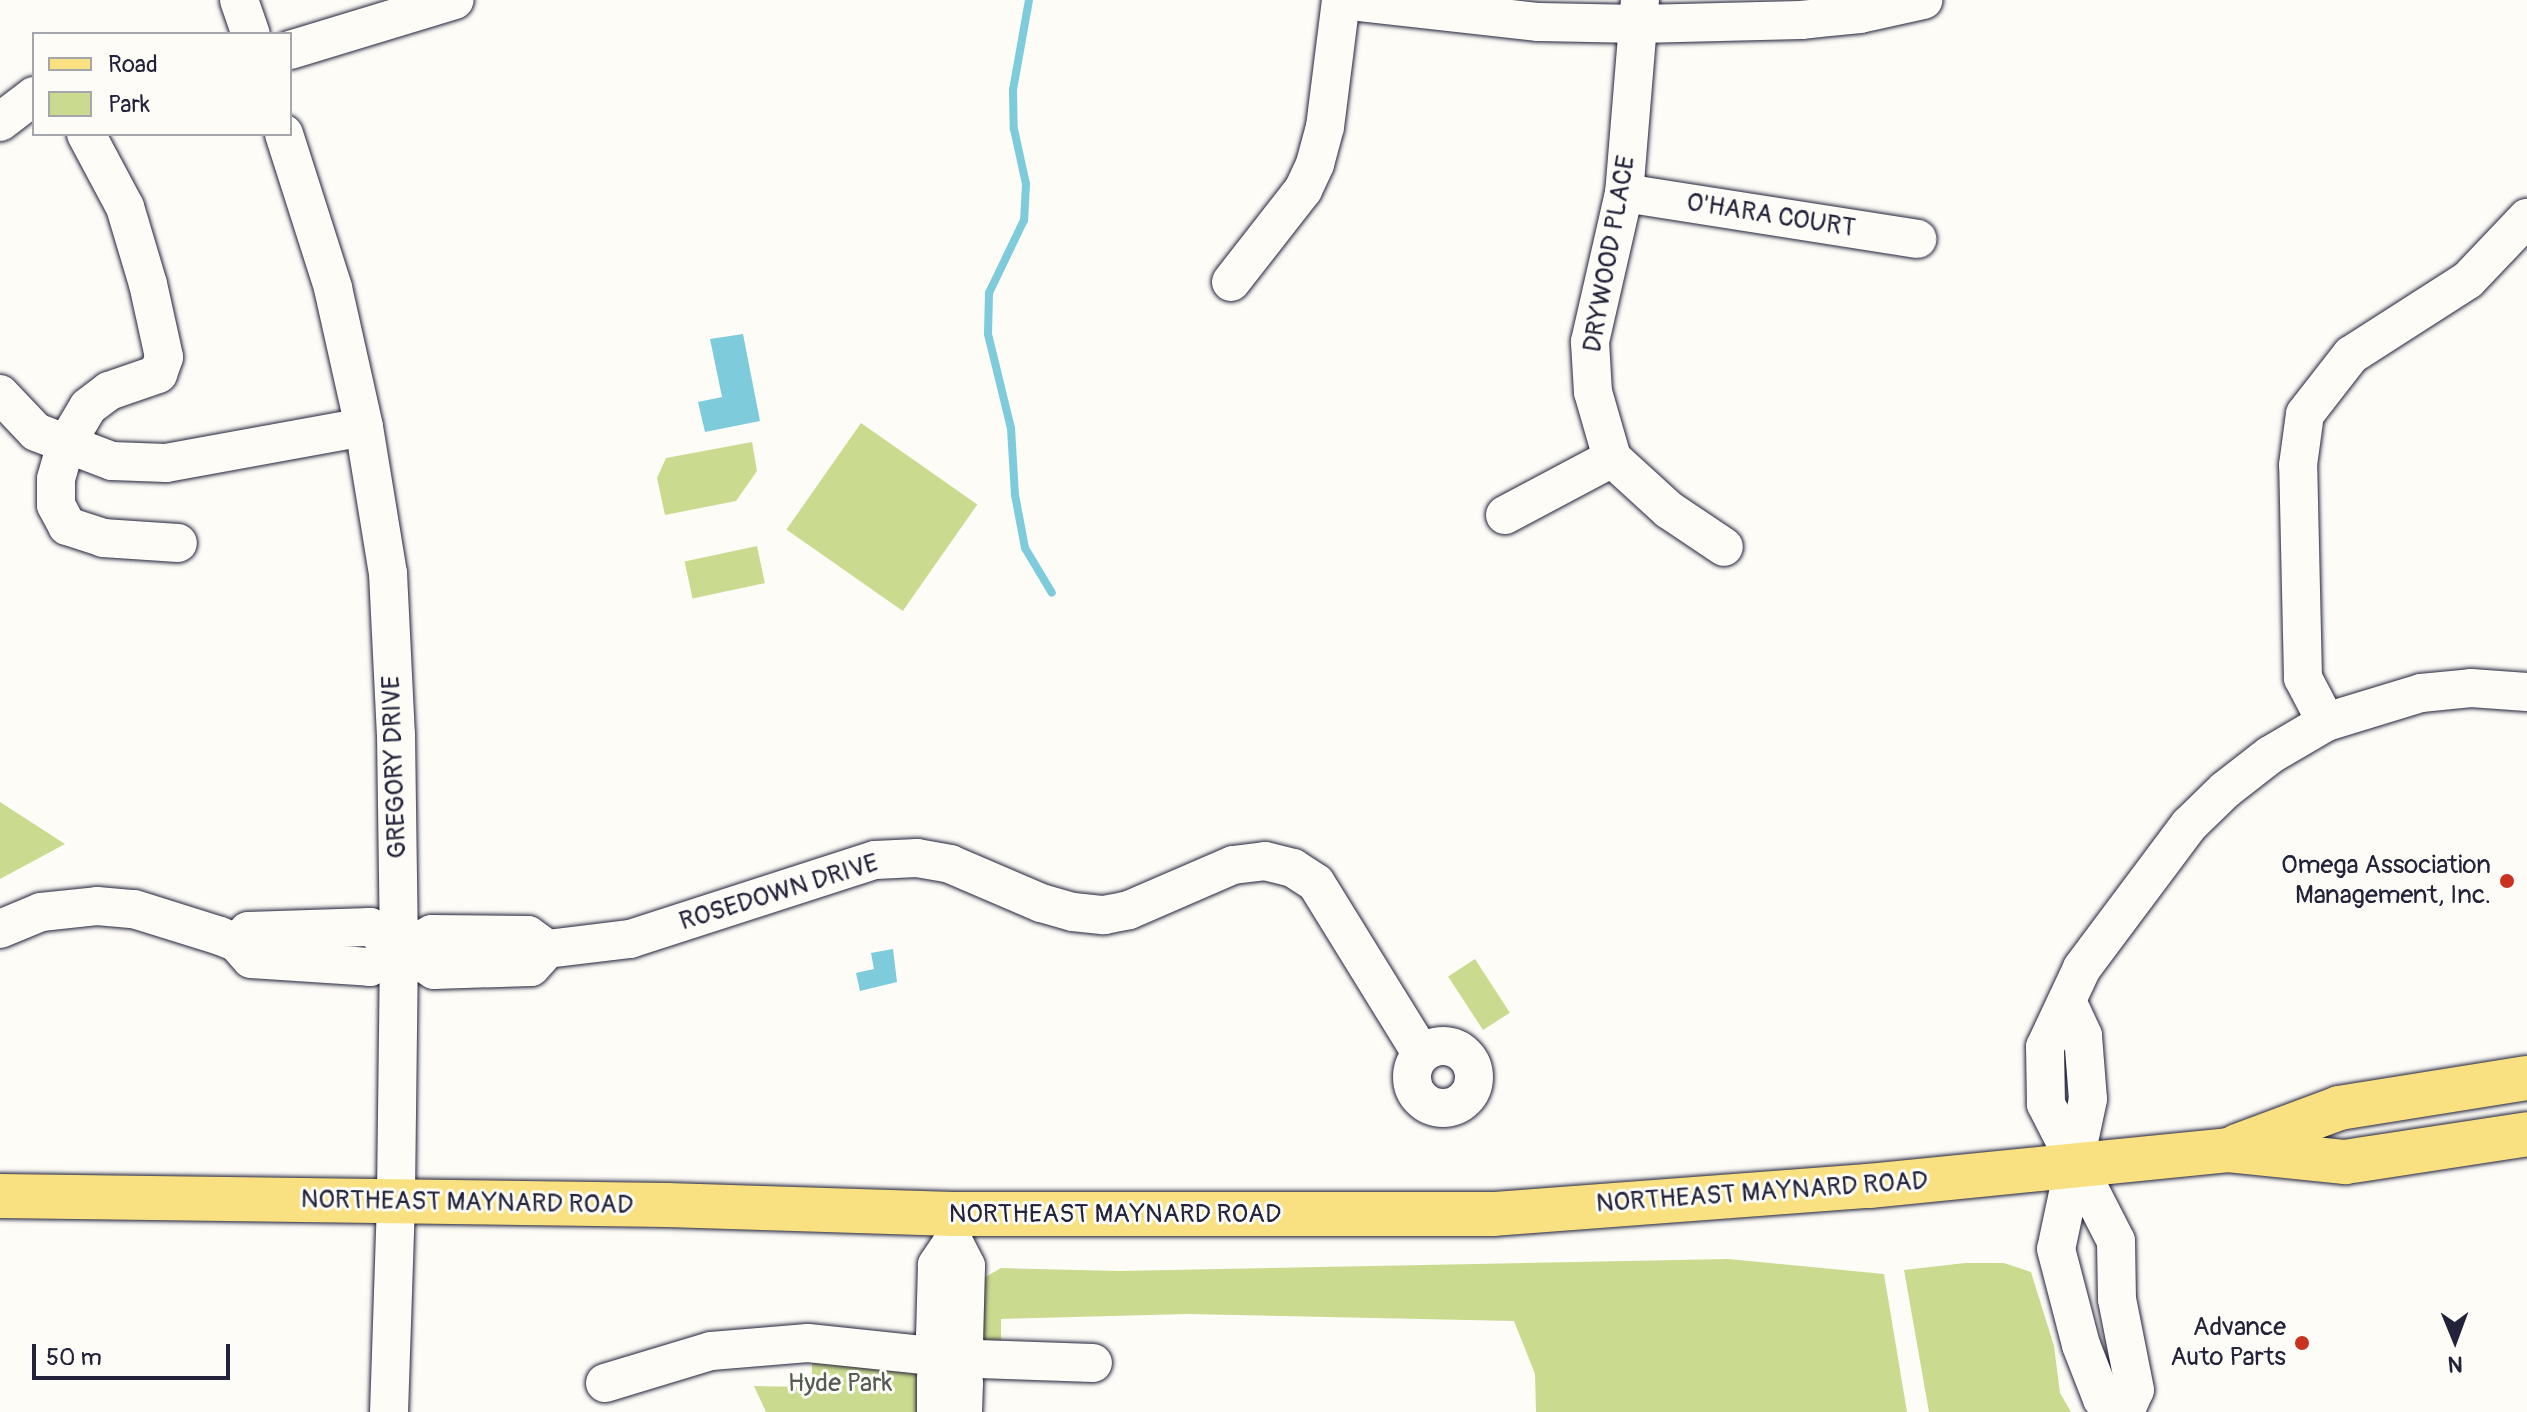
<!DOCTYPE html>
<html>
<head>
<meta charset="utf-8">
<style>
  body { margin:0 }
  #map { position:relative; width:2527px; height:1412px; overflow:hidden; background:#fdfcf7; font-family:Pangolin,sans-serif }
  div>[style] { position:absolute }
  .green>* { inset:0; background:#cadb8f; transform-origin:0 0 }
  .water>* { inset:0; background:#7dcbdb }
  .stream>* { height:8px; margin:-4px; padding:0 4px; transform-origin:4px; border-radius:4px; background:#7dcbdb }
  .roads { filter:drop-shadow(0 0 2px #22223b) drop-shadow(0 0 2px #22223b) }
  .minor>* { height:38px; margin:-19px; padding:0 19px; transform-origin:19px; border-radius:19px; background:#fdfcf7 }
  .minor>.ring { margin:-19px; padding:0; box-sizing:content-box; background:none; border:38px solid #fdfcf7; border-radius:50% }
  .major>* { height:44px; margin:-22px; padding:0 22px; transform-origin:22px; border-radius:22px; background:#f9e181 }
  .dots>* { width:22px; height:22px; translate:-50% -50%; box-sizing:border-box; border:4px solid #fdfcf7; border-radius:50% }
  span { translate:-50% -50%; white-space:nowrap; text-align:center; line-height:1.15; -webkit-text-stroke:6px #fdfcf7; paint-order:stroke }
  .street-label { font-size:26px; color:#22223b }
  .poi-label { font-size:26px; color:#22223b }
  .right { translate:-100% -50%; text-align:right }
  .park-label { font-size:26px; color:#545a54 }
  .legend { position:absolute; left:32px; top:32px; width:260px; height:104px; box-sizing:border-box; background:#fdfcf7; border:2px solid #a5a5ac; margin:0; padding:10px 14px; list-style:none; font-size:24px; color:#22223b }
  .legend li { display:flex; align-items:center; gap:16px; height:40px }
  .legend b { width:40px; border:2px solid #a5a5ac }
  .north { position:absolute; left:2415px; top:1300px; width:80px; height:80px; -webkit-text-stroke:6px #fdfcf7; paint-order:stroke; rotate:179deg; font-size:22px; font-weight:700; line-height:32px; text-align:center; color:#22223b }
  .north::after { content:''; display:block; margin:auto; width:28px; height:36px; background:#22223b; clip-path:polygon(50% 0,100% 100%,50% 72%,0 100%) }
  .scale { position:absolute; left:32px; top:1344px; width:198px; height:36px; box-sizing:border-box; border:4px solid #22223b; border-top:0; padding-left:10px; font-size:24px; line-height:28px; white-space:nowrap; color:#22223b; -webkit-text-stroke:6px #fdfcf7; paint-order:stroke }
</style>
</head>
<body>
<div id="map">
  <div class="green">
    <div style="left:861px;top:423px;width:142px;height:130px;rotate:35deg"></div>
    <div style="clip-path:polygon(752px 442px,757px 471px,736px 501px,665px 515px,657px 478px,666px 458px)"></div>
    <div style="left:757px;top:546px;width:38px;height:74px;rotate:78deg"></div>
    <div style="clip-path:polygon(0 802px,65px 844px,0 879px)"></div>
    <div style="left:1475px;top:959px;width:64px;height:32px;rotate:57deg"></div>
    <div style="clip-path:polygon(1728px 1259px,1884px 1274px,1907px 1412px,1536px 1412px,1535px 1374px,1514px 1321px,1187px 1314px,1001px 1319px,1001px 1342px,978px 1342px,977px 1282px,1001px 1268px,1119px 1271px)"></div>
    <div style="clip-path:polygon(1965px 1263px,2004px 1263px,2031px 1272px,2054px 1346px,2060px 1393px,2071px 1412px,1929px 1412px,1904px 1270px)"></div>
    <div style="clip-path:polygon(812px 1351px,894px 1365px,932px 1381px,931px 1412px,766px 1412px,754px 1386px,812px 1387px)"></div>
  </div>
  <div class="water">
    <div style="clip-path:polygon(743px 334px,760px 421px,705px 432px,698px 402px,722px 397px,710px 339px)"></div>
    <div style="clip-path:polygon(893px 949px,897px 982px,860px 991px,856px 973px,874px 969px,871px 953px)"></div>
  </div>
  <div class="stream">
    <div style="left:1029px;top:0;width:91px;rotate:100.1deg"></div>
    <div style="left:1013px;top:90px;width:39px;rotate:89deg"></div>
    <div style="left:1014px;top:129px;width:56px;rotate:77.7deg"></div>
    <div style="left:1026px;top:184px;width:36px;rotate:93deg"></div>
    <div style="left:1024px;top:220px;width:81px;rotate:115.6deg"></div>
    <div style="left:989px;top:293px;width:41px;rotate:91.4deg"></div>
    <div style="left:988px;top:334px;width:97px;rotate:76.3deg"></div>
    <div style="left:1011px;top:428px;width:67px;rotate:86.6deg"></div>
    <div style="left:1015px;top:495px;width:54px;rotate:79.3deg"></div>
    <div style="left:1025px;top:548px;width:52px;rotate:59deg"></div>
  </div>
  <div class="roads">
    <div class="minor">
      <div style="left:239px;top:0;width:36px;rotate:71deg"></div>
      <div style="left:1342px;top:0;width:198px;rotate:6.4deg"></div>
      <div style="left:1539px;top:22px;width:101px;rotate:1.1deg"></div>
      <div style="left:1640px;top:24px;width:161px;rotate:-1.4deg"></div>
      <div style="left:1801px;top:20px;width:59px;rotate:-5.8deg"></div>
      <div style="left:1860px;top:14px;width:65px;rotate:-12.5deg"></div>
      <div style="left:1640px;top:0;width:194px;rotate:94.7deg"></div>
      <div style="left:1624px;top:193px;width:153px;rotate:102.9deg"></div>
      <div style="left:1590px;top:342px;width:50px;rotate:86.6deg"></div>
      <div style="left:1593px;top:392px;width:69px;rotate:73.9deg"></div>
      <div style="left:1612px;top:458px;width:77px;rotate:42.4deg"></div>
      <div style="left:1669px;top:510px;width:66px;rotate:33.9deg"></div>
      <div style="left:290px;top:50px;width:172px;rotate:-16.9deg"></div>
      <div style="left:0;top:122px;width:43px;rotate:-37.4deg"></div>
      <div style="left:86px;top:134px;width:83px;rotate:61.9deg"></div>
      <div style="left:125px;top:207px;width:80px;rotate:73.4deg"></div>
      <div style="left:148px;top:284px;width:75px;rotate:77.6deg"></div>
      <div style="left:164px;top:357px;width:18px;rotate:109deg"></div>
      <div style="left:158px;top:374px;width:52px;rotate:160.9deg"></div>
      <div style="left:109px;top:391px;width:26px;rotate:143deg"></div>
      <div style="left:88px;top:407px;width:43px;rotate:120.7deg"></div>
      <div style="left:66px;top:444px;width:36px;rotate:106deg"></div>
      <div style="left:56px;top:479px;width:26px;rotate:90deg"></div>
      <div style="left:56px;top:505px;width:24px;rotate:62deg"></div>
      <div style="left:67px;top:526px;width:38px;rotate:18deg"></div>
      <div style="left:103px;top:538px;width:75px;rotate:3.8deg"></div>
      <div style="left:284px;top:134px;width:162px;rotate:72.3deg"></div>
      <div style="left:333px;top:288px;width:142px;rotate:77.4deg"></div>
      <div style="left:364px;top:427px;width:148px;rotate:80.7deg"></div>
      <div style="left:388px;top:573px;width:161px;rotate:87.2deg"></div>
      <div style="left:396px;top:734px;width:215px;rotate:89.2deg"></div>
      <div style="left:399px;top:949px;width:253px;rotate:90.7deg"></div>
      <div style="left:396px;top:1202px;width:210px;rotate:91.9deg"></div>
      <div style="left:1624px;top:193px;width:297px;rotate:8.9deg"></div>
      <div style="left:1231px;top:282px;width:117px;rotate:-52deg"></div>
      <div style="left:1303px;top:190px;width:29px;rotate:-65deg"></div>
      <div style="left:1315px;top:164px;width:38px;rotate:-75deg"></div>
      <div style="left:1325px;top:127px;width:128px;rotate:-82.8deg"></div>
      <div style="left:0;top:394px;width:52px;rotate:46.5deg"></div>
      <div style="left:36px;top:432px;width:81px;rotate:20.9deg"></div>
      <div style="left:112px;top:461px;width:54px;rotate:2.1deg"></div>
      <div style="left:166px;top:463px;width:201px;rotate:-10.3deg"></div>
      <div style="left:1505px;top:515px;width:121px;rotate:-28deg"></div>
      <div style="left:2326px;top:722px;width:50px;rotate:-117.6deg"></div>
      <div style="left:2303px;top:678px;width:213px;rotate:-91.3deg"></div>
      <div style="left:2298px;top:465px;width:51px;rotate:-82.2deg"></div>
      <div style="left:2305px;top:414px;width:75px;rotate:-52.1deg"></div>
      <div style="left:2351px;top:355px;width:139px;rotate:-32.7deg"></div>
      <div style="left:2468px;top:280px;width:86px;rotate:-46.4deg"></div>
      <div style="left:0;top:929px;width:44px;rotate:-22.5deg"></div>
      <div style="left:41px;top:912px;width:56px;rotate:-6.1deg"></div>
      <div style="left:97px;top:906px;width:37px;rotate:5deg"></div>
      <div style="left:134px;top:909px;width:90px;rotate:17.4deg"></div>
      <div style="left:220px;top:936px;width:18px;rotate:22deg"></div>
      <div style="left:237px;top:943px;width:21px;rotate:49deg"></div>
      <div style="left:251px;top:959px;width:119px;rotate:3.8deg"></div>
      <div style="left:370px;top:967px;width:70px;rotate:-28deg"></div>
      <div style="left:432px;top:934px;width:96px;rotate:0.6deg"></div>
      <div style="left:528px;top:935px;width:24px;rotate:36deg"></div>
      <div style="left:237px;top:943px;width:16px;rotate:-47deg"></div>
      <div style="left:248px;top:931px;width:122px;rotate:-1.9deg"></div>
      <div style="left:370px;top:927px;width:77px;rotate:33.9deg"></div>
      <div style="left:434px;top:970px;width:97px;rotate:-1.8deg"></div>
      <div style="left:531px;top:967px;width:24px;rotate:-48deg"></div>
      <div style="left:547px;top:949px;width:84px;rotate:-6.9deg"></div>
      <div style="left:630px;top:939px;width:257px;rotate:-17.9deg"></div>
      <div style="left:875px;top:860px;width:42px;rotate:-2.7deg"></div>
      <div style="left:917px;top:858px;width:34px;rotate:10deg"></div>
      <div style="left:950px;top:864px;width:99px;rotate:23.2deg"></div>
      <div style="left:1041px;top:903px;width:33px;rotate:16deg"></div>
      <div style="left:1073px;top:912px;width:31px;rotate:6deg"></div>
      <div style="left:1104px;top:915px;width:25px;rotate:-11deg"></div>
      <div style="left:1129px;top:910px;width:113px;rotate:-23.4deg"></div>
      <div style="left:1233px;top:865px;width:32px;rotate:-7deg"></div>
      <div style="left:1265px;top:861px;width:29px;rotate:14deg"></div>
      <div style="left:1293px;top:868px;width:27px;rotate:33deg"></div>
      <div style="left:1316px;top:883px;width:200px;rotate:58.3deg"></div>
      <div style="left:2067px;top:1001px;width:38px;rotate:65deg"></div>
      <div style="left:2083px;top:1036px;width:63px;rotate:85.5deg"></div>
      <div style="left:2088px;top:1099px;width:153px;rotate:102deg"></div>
      <div style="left:2056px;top:1249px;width:99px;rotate:75.4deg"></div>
      <div style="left:2081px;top:1345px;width:58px;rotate:68.7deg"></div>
      <div style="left:2102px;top:1399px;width:22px;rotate:36deg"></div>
      <div class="ring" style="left:1412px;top:1046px;width:24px;height:24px"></div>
      <div style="left:953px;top:1241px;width:29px;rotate:124deg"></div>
      <div style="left:937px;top:1265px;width:72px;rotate:91.6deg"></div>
      <div style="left:935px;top:1337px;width:19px;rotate:43deg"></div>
      <div style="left:949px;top:1350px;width:16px;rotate:86deg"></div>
      <div style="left:950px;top:1366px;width:22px;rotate:51deg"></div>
      <div style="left:964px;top:1383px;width:29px;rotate:92deg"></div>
      <div style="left:949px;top:1350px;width:17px;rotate:-25deg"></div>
      <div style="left:964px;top:1343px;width:77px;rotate:-88.5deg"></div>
      <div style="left:966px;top:1266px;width:28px;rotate:-117deg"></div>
      <div style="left:953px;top:1241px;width:20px;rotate:-90deg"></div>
      <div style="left:605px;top:1383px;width:111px;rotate:-16.8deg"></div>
      <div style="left:711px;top:1351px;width:97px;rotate:-4.7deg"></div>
      <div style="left:808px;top:1343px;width:143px;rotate:6deg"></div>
      <div style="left:950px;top:1358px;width:143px;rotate:2deg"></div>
      <div style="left:936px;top:1412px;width:34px;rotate:-90deg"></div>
      <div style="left:936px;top:1378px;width:18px;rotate:-41deg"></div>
      <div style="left:2125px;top:1412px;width:24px;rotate:-66deg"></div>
      <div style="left:2135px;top:1390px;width:93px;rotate:-101.2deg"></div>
      <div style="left:2117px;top:1299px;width:58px;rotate:-91deg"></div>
      <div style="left:2116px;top:1241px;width:154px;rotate:-117.1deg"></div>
      <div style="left:2046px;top:1104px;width:57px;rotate:-91deg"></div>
      <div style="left:2045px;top:1047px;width:87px;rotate:-64.9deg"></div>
      <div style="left:2082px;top:968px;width:179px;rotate:-53.2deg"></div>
      <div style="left:2189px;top:825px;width:50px;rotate:-44.2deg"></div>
      <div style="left:2225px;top:790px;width:57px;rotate:-37.9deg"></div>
      <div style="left:2270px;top:755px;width:65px;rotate:-30.5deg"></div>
      <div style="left:2326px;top:722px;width:99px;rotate:-17deg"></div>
      <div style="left:2421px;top:693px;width:50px;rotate:-5.7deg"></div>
      <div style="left:2471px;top:688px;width:56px;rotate:4.1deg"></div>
    </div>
    <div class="major">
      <div style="left:2237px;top:1146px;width:109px;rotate:-20.4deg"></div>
      <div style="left:2339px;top:1108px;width:190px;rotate:-9.1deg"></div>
      <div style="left:0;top:1196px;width:667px;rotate:0.77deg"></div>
      <div style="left:667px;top:1205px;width:286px;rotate:1.8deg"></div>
      <div style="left:953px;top:1214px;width:541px"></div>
      <div style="left:1494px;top:1214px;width:376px;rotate:-4.3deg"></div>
      <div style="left:1869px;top:1186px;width:361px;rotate:-5.7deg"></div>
      <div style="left:2228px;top:1150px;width:118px;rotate:5.9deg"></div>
      <div style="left:2345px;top:1162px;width:184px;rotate:-8.7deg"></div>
    </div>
  </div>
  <div class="dots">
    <div style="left:2507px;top:881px;background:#c8321e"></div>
    <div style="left:2302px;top:1343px;background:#c8321e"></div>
  </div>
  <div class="street-label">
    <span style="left:1771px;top:216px;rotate:9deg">O'HARA COURT</span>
    <span style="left:1610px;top:254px;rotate:-80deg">DRYWOOD PLACE</span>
    <span style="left:395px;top:767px;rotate:-92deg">GREGORY DRIVE</span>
    <span style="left:779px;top:893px;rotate:-17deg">ROSEDOWN DRIVE</span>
    <span style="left:1762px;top:1193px;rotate:-4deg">NORTHEAST MAYNARD ROAD</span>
    <span style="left:467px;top:1203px;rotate:1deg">NORTHEAST MAYNARD ROAD</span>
    <span style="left:1115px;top:1215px">NORTHEAST MAYNARD ROAD</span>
  </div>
  <div class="poi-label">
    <span class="right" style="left:2491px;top:881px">Omega Association<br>Management, Inc.</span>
    <span class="right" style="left:2286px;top:1343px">Advance<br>Auto Parts</span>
  </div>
  <div class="park-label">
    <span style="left:840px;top:1384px">Hyde Park</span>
  </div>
  <ul class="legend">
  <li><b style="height:10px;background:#f9e181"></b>Road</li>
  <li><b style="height:22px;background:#cadb8f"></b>Park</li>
  </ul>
  <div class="north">N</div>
  <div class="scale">50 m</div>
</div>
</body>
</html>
